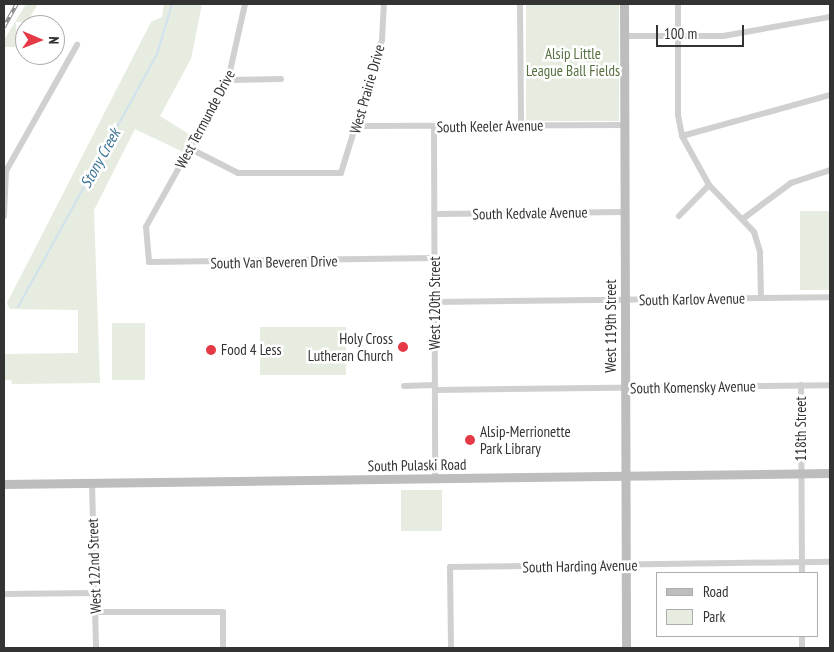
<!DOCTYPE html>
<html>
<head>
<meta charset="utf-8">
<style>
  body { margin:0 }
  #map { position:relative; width:834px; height:652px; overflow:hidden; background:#fff; font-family:"PT Sans Narrow",sans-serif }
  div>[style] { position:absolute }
  .green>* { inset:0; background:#e6ecdf; transform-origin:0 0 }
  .stream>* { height:2px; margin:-1px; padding:0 1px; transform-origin:1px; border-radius:1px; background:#cfe2ee }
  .street>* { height:6px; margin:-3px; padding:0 3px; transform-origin:3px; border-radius:3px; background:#d0d0d0 }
  .secondary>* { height:9px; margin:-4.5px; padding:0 4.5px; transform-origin:4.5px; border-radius:4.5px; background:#bdbdbd }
  .rail>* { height:4px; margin-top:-2px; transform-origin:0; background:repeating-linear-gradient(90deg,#fff 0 5.5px,#888 0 11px); box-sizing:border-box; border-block:1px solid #888 }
  .dots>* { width:14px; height:14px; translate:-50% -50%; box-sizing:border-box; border:2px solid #fff; border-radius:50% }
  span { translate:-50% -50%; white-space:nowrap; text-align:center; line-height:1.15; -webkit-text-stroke:5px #fff; paint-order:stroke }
  .park-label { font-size:15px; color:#56703f }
  .street-label { font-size:15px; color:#333 }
  .poi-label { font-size:15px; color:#333 }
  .right { translate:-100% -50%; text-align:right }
  .left { translate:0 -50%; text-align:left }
  .water-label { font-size:16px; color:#3f7597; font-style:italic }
  .frame { position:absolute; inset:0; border:5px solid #333; pointer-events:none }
  .legend { position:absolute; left:656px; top:572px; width:162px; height:65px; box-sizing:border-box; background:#fff; border:1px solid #adadad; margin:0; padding:6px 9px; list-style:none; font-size:15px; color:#333 }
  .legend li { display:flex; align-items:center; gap:10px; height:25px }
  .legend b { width:25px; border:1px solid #adadad }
  .north { position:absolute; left:15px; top:15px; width:50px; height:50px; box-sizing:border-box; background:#fff; border:1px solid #adadad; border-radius:50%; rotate:91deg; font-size:14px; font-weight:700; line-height:20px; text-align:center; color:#333 }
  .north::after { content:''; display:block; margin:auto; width:18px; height:22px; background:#e63946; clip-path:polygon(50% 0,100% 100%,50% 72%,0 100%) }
  .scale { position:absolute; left:656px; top:25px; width:88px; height:22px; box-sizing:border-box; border:2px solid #333; border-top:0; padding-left:6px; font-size:15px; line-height:18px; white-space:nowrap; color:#333; -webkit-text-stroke:4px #fff; paint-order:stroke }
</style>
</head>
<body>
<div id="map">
  <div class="green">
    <div style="clip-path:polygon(26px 4px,38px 4px,27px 22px,16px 22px,16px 47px,4px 47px,4px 40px)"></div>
    <div style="clip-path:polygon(164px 4px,202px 4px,191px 59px,160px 116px,192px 136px,183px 152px,135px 129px,94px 210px,100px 383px,12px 384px,11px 380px,4px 380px,4px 354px,78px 353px,78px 310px,10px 309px,7px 303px,151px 22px,162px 17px)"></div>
    <div style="left:526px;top:4px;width:93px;height:117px"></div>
    <div style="left:800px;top:211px;width:30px;height:79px"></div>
    <div style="left:112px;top:323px;width:33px;height:57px"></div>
    <div style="left:260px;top:327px;width:86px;height:48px"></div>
    <div style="left:401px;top:490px;width:41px;height:41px"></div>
  </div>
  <div class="stream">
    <div style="left:18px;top:307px;width:289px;rotate:-61.2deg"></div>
    <div style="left:157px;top:54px;width:52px;rotate:-73.3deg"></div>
  </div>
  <div class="street">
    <div style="left:245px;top:4px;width:78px;rotate:102.6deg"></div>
    <div style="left:228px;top:80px;width:168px;rotate:119.2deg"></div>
    <div style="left:146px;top:227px;width:35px;rotate:85deg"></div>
    <div style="left:149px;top:262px;width:286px;rotate:-0.8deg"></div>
    <div style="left:520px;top:4px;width:122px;rotate:89.5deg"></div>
    <div style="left:678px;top:4px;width:111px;rotate:90deg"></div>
    <div style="left:678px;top:115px;width:21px;rotate:79deg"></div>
    <div style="left:682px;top:136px;width:56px;rotate:61.1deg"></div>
    <div style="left:709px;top:185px;width:65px;rotate:46.2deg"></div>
    <div style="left:754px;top:232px;width:21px;rotate:73deg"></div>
    <div style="left:760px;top:252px;width:46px;rotate:88.8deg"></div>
    <div style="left:624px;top:36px;width:99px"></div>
    <div style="left:723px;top:36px;width:109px;rotate:-10.1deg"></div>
    <div style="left:228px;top:80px;width:53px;rotate:-1.1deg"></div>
    <div style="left:356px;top:126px;width:268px;rotate:-0.2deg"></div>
    <div style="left:434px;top:127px;width:351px;rotate:89.8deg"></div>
    <div style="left:682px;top:136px;width:154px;rotate:-15.5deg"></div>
    <div style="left:189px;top:148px;width:55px;rotate:27deg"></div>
    <div style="left:238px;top:173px;width:103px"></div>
    <div style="left:341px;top:173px;width:139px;rotate:-72.9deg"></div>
    <div style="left:382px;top:40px;width:36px;rotate:-87deg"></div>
    <div style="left:435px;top:214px;width:190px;rotate:-0.6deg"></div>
    <div style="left:4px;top:216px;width:45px;rotate:-87.5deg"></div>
    <div style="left:6px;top:171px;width:145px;rotate:-60.6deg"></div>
    <div style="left:679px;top:216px;width:43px;rotate:-45.9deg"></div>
    <div style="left:744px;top:218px;width:59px;rotate:-36.7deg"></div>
    <div style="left:791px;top:183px;width:41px;rotate:-18.4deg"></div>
    <div style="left:435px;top:302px;width:395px;rotate:-0.7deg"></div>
    <div style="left:801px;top:385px;width:188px;rotate:89.7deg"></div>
    <div style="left:404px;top:386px;width:31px;rotate:-2deg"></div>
    <div style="left:435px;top:390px;width:395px;rotate:-0.7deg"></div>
    <div style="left:92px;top:483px;width:165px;rotate:88.6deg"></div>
    <div style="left:4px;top:594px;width:92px;rotate:-0.6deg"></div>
    <div style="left:96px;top:612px;width:127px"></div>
    <div style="left:223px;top:612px;width:36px;rotate:90deg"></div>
    <div style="left:451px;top:648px;width:81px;rotate:-90.7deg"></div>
    <div style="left:450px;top:567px;width:380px;rotate:-0.8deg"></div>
    <div style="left:802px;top:648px;width:12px;rotate:-90deg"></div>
  </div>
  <div class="secondary">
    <div style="left:624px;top:4px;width:644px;rotate:89.82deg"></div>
    <div style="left:4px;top:484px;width:826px;rotate:-0.76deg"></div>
  </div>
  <div class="rail">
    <div style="left:4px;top:27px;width:26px;rotate:-61deg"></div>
  </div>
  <div class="dots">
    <div style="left:403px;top:347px;background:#e63946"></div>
    <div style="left:211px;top:350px;background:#e63946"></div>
    <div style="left:470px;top:440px;background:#e63946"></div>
  </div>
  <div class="park-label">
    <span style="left:573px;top:62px">Alsip Little<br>League Ball Fields</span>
  </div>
  <div class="street-label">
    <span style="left:367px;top:89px;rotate:-74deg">West Prairie Drive</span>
    <span style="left:205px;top:119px;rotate:-62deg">West Termunde Drive</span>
    <span style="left:490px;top:126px;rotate:-1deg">South Keeler Avenue</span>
    <span style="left:530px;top:213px;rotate:-1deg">South Kedvale Avenue</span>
    <span style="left:274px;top:262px;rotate:-1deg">South Van Beveren Drive</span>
    <span style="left:692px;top:299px;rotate:-1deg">South Karlov Avenue</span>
    <span style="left:435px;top:303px;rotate:-90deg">West 120th Street</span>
    <span style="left:611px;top:326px;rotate:-90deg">West 119th Street</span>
    <span style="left:693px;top:387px;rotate:-1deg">South Komensky Avenue</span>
    <span style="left:801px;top:429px;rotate:-90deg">118th Street</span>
    <span style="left:417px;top:465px;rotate:-1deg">South Pulaski Road</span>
    <span style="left:94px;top:566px;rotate:-92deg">West 122nd Street</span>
    <span style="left:580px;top:566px;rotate:-1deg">South Harding Avenue</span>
  </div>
  <div class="poi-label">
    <span class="right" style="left:393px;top:347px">Holy Cross<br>Lutheran Church</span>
    <span class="left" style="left:221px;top:350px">Food 4 Less</span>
    <span class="left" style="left:480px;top:440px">Alsip-Merrionette<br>Park Library</span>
  </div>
  <div class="water-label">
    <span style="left:100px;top:158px;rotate:-61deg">Stony Creek</span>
  </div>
  <div class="frame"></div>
  <ul class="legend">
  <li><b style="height:6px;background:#bdbdbd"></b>Road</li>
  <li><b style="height:14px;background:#e6ecdf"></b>Park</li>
  </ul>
  <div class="north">N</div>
  <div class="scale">100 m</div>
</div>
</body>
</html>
